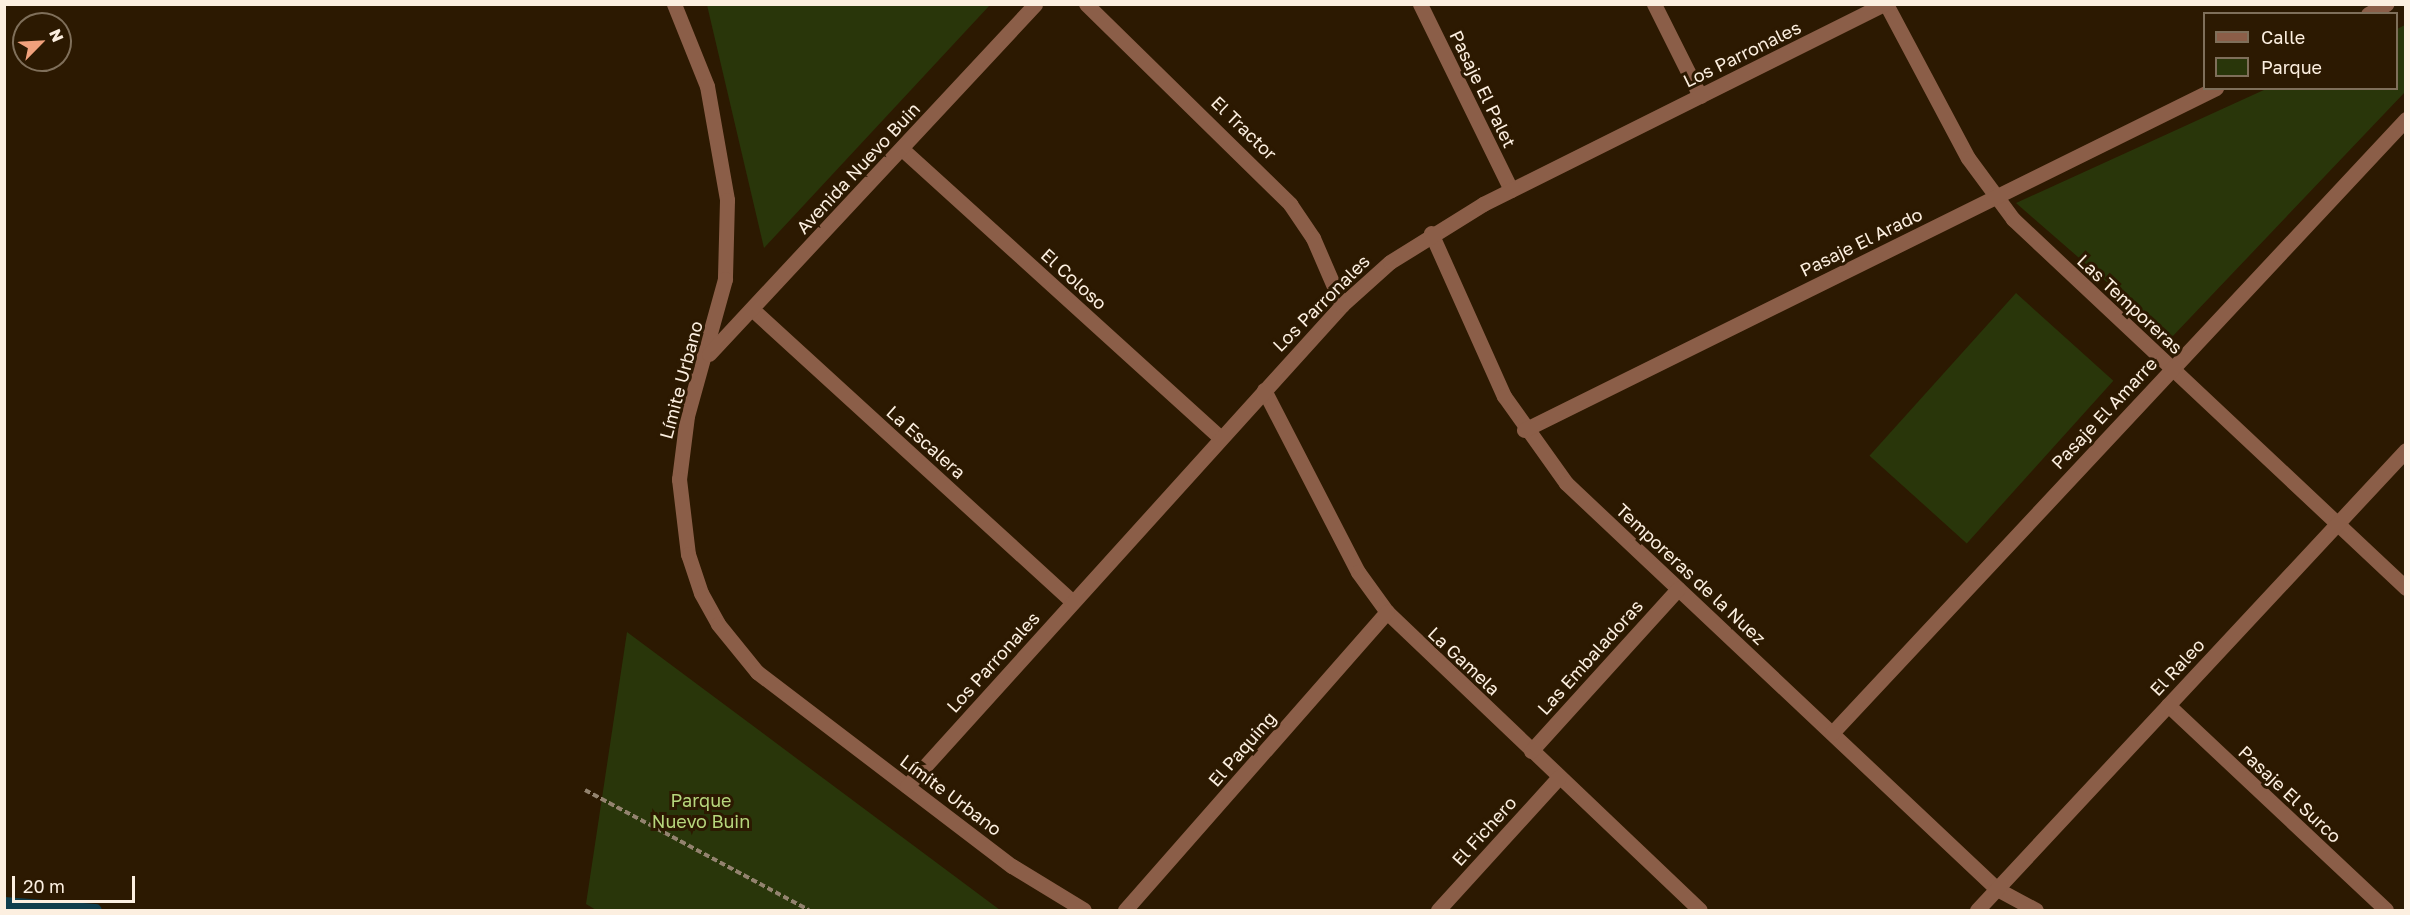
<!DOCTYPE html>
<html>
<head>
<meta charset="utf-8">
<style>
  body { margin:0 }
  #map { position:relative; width:2410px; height:915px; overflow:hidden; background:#2c1901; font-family:"Golos Text",sans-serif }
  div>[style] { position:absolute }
  .green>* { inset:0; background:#29360a; transform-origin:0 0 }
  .stream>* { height:12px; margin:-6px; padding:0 6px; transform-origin:6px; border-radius:6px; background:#103e4d }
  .path>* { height:4px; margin-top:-2px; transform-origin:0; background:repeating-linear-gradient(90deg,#93836f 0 6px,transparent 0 9px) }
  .minor>* { height:15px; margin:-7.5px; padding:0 7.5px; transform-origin:7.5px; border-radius:7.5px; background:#8b5e48 }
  span { translate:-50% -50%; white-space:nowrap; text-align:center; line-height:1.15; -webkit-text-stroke:6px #2c1901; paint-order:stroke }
  .street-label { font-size:18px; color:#fcefe0 }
  .park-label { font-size:18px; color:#b7d77d }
  .frame { position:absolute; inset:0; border:6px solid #fcefe0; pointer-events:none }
  .legend { position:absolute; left:2203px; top:12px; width:195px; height:78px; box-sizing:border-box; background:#2c1901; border:2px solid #7f6f5a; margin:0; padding:8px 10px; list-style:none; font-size:18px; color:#fcefe0 }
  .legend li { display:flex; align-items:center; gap:12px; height:30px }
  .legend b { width:30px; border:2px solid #7f6f5a }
  .north { position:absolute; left:12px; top:12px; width:60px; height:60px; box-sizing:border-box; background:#2c1901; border:2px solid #7f6f5a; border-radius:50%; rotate:66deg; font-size:16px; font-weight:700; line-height:24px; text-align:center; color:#fcefe0 }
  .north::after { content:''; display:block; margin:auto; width:21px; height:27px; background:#f1a17c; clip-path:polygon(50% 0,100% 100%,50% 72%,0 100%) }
  .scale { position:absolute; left:12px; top:876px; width:123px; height:27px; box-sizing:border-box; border:3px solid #fcefe0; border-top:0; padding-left:8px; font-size:18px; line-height:21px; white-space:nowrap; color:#fcefe0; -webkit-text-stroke:4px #2c1901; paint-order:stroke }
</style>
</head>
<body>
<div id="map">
  <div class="green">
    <div style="clip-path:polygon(707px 5px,707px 4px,990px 5px,764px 248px)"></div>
    <div style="clip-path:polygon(2405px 25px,2405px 92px,2171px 338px,2016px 203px,2266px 89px,2396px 88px,2397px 29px)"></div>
    <div style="left:2016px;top:293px;width:131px;height:219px;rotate:42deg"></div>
    <div style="clip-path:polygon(627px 632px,1000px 910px,596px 910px,586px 904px)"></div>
  </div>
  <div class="stream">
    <div style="left:4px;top:903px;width:92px;rotate:4.4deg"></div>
  </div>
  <div class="path">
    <div style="left:585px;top:790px;width:254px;rotate:28.2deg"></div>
  </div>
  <div class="minor">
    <div style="left:674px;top:4px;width:88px;rotate:68.1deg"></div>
    <div style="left:707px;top:86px;width:116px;rotate:80deg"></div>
    <div style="left:727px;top:200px;width:79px;rotate:91.5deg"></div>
    <div style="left:725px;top:279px;width:142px;rotate:105.5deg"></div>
    <div style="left:687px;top:416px;width:64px;rotate:97.2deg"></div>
    <div style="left:679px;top:479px;width:76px;rotate:83.2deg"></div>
    <div style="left:688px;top:554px;width:41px;rotate:71.6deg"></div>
    <div style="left:701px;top:593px;width:35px;rotate:61deg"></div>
    <div style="left:718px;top:624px;width:62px;rotate:50.9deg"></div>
    <div style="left:757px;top:672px;width:320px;rotate:37.3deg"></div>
    <div style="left:1012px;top:866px;width:84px;rotate:31.4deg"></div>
    <div style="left:1086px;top:4px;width:286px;rotate:44.4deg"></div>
    <div style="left:1290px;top:204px;width:41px;rotate:55.9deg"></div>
    <div style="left:1313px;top:238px;width:73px;rotate:66.6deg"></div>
    <div style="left:1420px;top:4px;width:207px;rotate:63.9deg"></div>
    <div style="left:1654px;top:4px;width:103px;rotate:63.4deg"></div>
    <div style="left:1886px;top:4px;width:174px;rotate:62deg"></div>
    <div style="left:1968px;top:158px;width:76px;rotate:53.6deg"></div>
    <div style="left:2013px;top:219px;width:539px;rotate:43.2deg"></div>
    <div style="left:2368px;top:14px;width:21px;rotate:-29deg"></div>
    <div style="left:902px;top:149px;width:430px;rotate:42.2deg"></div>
    <div style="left:1431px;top:233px;width:179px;rotate:65.9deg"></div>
    <div style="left:1504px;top:396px;width:107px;rotate:54.5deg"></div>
    <div style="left:1566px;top:483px;width:592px;rotate:43.29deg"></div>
    <div style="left:1997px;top:889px;width:44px;rotate:28.3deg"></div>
    <div style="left:753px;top:310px;width:433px;rotate:42.4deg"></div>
    <div style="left:709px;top:354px;width:478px;rotate:-47deg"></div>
    <div style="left:1264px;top:390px;width:205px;rotate:62.7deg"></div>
    <div style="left:1358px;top:572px;width:49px;rotate:54.1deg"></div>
    <div style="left:1387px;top:612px;width:432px;rotate:43.6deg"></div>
    <div style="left:1524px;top:430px;width:772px;rotate:-26.3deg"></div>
    <div style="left:2168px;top:705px;width:299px;rotate:43.2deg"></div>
    <div style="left:1832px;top:733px;width:841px;rotate:-46.93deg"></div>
    <div style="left:1531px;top:751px;width:219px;rotate:-47.8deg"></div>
    <div style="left:907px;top:786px;width:649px;rotate:-47.87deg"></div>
    <div style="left:1342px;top:305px;width:64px;rotate:-41.9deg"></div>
    <div style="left:1390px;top:262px;width:110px;rotate:-31.9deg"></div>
    <div style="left:1483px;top:204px;width:449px;rotate:-26.5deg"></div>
    <div style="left:1125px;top:910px;width:397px;rotate:-48.7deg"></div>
    <div style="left:1438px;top:910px;width:180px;rotate:-47.7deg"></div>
    <div style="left:1977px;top:910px;width:629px;rotate:-47deg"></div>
  </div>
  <div class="street-label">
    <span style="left:1742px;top:54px;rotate:-26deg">Los Parronales</span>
    <span style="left:1483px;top:89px;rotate:64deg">Pasaje El Palet</span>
    <span style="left:1244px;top:128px;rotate:44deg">El Tractor</span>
    <span style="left:858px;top:168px;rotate:-47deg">Avenida Nuevo Buin</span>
    <span style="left:1861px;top:242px;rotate:-26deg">Pasaje El Arado</span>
    <span style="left:1074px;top:279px;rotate:42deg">El Coloso</span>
    <span style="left:1321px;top:303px;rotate:-45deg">Los Parronales</span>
    <span style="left:2130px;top:304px;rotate:43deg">Las Temporeras</span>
    <span style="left:681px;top:380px;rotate:-75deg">Límite Urbano</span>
    <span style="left:2104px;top:413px;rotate:-47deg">Pasaje El Amarre</span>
    <span style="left:926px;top:442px;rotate:42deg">La Escalera</span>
    <span style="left:1691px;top:574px;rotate:43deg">Temporeras de la Nuez</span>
    <span style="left:1590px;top:657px;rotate:-48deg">Las Embaladoras</span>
    <span style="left:1464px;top:661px;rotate:43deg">La Gamela</span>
    <span style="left:993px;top:662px;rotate:-48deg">Los Parronales</span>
    <span style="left:2177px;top:667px;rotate:-47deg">El Raleo</span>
    <span style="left:1242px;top:749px;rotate:-49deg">El Paquing</span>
    <span style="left:2290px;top:794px;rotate:43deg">Pasaje El Surco</span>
    <span style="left:951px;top:795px;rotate:37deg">Límite Urbano</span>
    <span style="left:1484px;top:831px;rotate:-48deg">El Fichero</span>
  </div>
  <div class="park-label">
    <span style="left:701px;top:811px">Parque<br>Nuevo Buin</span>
  </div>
  <div class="frame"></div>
  <ul class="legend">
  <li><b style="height:8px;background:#8b5e48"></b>Calle</li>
  <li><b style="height:16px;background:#29360a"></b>Parque</li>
  </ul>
  <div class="north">N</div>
  <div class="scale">20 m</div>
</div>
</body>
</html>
